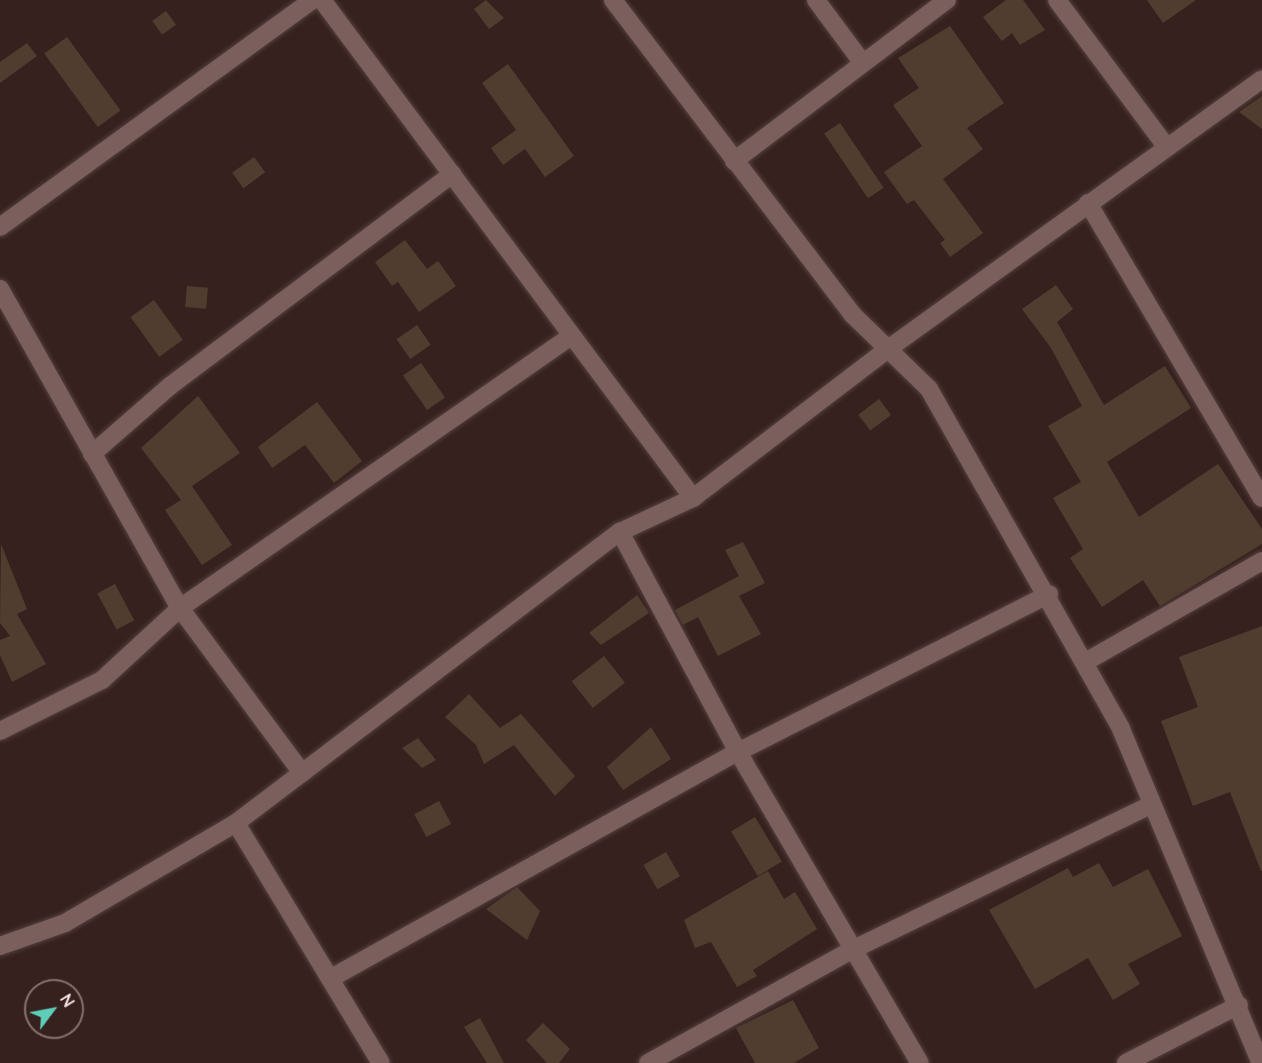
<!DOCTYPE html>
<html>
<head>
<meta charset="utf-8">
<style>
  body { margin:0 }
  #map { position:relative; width:1262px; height:1063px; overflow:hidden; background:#37211f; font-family:Quicksand,sans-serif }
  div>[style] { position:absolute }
  .building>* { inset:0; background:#513d2f; transform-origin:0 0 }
  .roads { filter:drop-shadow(0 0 2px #53403f) drop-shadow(0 0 2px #53403f) }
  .minor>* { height:18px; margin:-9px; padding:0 9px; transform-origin:9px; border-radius:9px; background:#7a5f5d }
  span { translate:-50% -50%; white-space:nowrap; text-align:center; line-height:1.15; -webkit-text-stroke:6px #37211f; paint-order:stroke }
  .north { position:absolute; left:24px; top:979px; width:60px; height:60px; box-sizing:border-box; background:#37211f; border:2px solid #85716f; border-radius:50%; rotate:58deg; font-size:16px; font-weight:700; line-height:24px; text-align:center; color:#fae9e8 }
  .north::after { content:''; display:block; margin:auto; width:21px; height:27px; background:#5eceb8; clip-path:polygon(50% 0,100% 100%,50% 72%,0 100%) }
</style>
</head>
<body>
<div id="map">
  <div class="building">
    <div style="clip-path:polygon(486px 0,504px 18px,489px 29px,474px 9px)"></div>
    <div style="clip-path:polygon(1006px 0,1023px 0,1045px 30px,1020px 45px,1012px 33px,1002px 41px,983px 17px)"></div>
    <div style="clip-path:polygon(1147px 0,1196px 0,1163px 23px)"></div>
    <div style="left:166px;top:11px;width:17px;height:17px;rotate:54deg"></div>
    <div style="clip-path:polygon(950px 26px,1004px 103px,967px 128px,983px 149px,943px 179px,983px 233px,950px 257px,940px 243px,945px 240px,914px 200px,907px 204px,884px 172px,922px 146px,893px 105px,919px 88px,898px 58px)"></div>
    <div style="left:67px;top:37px;width:91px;height:28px;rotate:54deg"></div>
    <div style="clip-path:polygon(27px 43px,37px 56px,0 83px,0 62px)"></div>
    <div style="clip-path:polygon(508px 64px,574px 156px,545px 177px,525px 149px,503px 165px,491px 148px,516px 130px,482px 83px)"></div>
    <div style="clip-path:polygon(1262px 96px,1262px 129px,1239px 112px)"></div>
    <div style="left:840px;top:123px;width:78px;height:19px;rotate:56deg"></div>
    <div style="left:254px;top:157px;width:19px;height:27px;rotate:54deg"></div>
    <div style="clip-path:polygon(405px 240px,427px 269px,438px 261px,456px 286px,419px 312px,398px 282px,392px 286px,375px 262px)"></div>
    <div style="clip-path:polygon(1056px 285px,1073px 309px,1057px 322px,1104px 405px,1165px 366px,1191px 408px,1107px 462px,1139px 517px,1218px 464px,1262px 529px,1262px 544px,1160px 606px,1143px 580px,1102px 607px,1070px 558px,1083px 549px,1053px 498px,1081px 482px,1048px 426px,1082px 406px,1051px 348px,1022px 309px)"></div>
    <div style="left:187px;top:286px;width:21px;height:21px;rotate:5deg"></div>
    <div style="left:154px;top:300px;width:49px;height:29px;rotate:54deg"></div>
    <div style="left:417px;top:325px;width:24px;height:25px;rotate:55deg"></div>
    <div style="left:421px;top:363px;width:42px;height:22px;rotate:55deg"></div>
    <div style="clip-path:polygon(198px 396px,240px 453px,192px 486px,232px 545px,202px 565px,165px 510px,181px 500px,141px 448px)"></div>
    <div style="left:879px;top:399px;width:20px;height:26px;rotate:53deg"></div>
    <div style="clip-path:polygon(317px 402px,362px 461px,334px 483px,305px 445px,272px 468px,258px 447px)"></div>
    <div style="clip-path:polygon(743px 542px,765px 583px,739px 596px,761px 634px,718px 656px,698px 617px,683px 625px,675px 610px,739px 576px,725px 550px)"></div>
    <div style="clip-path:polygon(1px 544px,27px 609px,17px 614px,46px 664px,12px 682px,0 655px,0 640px,10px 636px,0 623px)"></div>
    <div style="left:115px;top:584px;width:41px;height:20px;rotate:62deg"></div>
    <div style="clip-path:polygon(637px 595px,649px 613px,601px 645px,589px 633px)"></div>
    <div style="clip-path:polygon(1262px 626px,1262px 871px,1261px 871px,1230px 792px,1193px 806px,1161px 721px,1198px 707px,1179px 657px)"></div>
    <div style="left:604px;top:656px;width:34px;height:41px;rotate:52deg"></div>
    <div style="clip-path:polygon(469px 694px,500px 728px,521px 714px,575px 776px,555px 796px,514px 745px,484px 764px,476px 745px,445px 717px)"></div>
    <div style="clip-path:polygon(651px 727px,671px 759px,623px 790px,607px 767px)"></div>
    <div style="clip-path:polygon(418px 738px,436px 760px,422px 768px,402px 748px)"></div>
    <div style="left:439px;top:801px;width:26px;height:28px;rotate:62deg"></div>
    <div style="left:755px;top:817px;width:52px;height:28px;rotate:59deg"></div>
    <div style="left:666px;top:852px;width:28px;height:26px;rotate:60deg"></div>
    <div style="clip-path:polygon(1099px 863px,1113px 887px,1148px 869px,1182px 936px,1128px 964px,1140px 984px,1113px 1000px,1088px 958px,1035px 989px,989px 910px,1068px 868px,1073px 877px)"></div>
    <div style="clip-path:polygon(768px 871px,784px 899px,795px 892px,817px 929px,753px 970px,757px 976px,737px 987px,711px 942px,695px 948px,684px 920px)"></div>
    <div style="clip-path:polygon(517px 887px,540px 911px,527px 940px,486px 909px)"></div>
    <div style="clip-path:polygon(793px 1000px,819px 1048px,794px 1063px,755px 1063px,736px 1028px)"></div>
    <div style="clip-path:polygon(480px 1018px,504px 1063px,487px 1063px,464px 1027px)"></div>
    <div style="clip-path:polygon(543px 1023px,570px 1049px,559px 1063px,547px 1063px,526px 1040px)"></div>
  </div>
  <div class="roads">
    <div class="minor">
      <div style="left:322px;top:0;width:621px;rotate:53.31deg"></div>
      <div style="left:613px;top:0;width:395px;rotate:52.7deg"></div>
      <div style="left:852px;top:314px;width:107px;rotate:44.2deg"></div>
      <div style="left:929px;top:389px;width:390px;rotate:60.5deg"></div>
      <div style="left:1121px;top:729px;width:362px;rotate:67.3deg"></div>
      <div style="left:816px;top:0;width:77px;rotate:53.4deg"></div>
      <div style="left:1057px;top:0;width:182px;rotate:53.3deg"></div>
      <div style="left:734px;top:161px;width:267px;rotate:-37.1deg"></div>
      <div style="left:1088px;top:203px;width:342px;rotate:59.5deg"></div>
      <div style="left:0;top:227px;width:387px;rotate:-36deg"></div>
      <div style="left:0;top:289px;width:366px;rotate:60.6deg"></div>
      <div style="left:180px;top:608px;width:205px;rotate:53.5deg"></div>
      <div style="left:92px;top:454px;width:103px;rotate:-41.1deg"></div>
      <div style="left:170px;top:386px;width:353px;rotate:-36.9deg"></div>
      <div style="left:620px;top:532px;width:250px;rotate:61.8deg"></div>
      <div style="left:738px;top:752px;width:360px;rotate:59.7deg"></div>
      <div style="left:1087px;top:661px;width:202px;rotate:-29.7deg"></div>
      <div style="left:0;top:731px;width:114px;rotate:-26.6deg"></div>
      <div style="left:102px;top:680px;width:106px;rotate:-42.7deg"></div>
      <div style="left:180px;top:608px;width:477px;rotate:-34.8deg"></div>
      <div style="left:236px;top:823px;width:280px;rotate:58.9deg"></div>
      <div style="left:0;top:946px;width:69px;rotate:-19.5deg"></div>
      <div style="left:65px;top:923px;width:198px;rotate:-30.3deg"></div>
      <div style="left:236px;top:823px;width:482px;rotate:-37.2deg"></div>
      <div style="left:620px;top:532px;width:81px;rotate:-25deg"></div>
      <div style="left:693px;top:498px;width:245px;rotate:-37.4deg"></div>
      <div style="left:888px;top:349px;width:461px;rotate:-35.8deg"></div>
      <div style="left:333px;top:977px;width:463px;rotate:-29.1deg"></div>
      <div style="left:738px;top:752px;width:349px;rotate:-26.9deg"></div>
      <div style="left:648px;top:1063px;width:235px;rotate:-29deg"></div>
      <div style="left:854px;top:949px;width:331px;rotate:-25.9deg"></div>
      <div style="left:1126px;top:1063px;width:127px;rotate:-27.2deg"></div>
    </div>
  </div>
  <div class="north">N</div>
</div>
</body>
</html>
